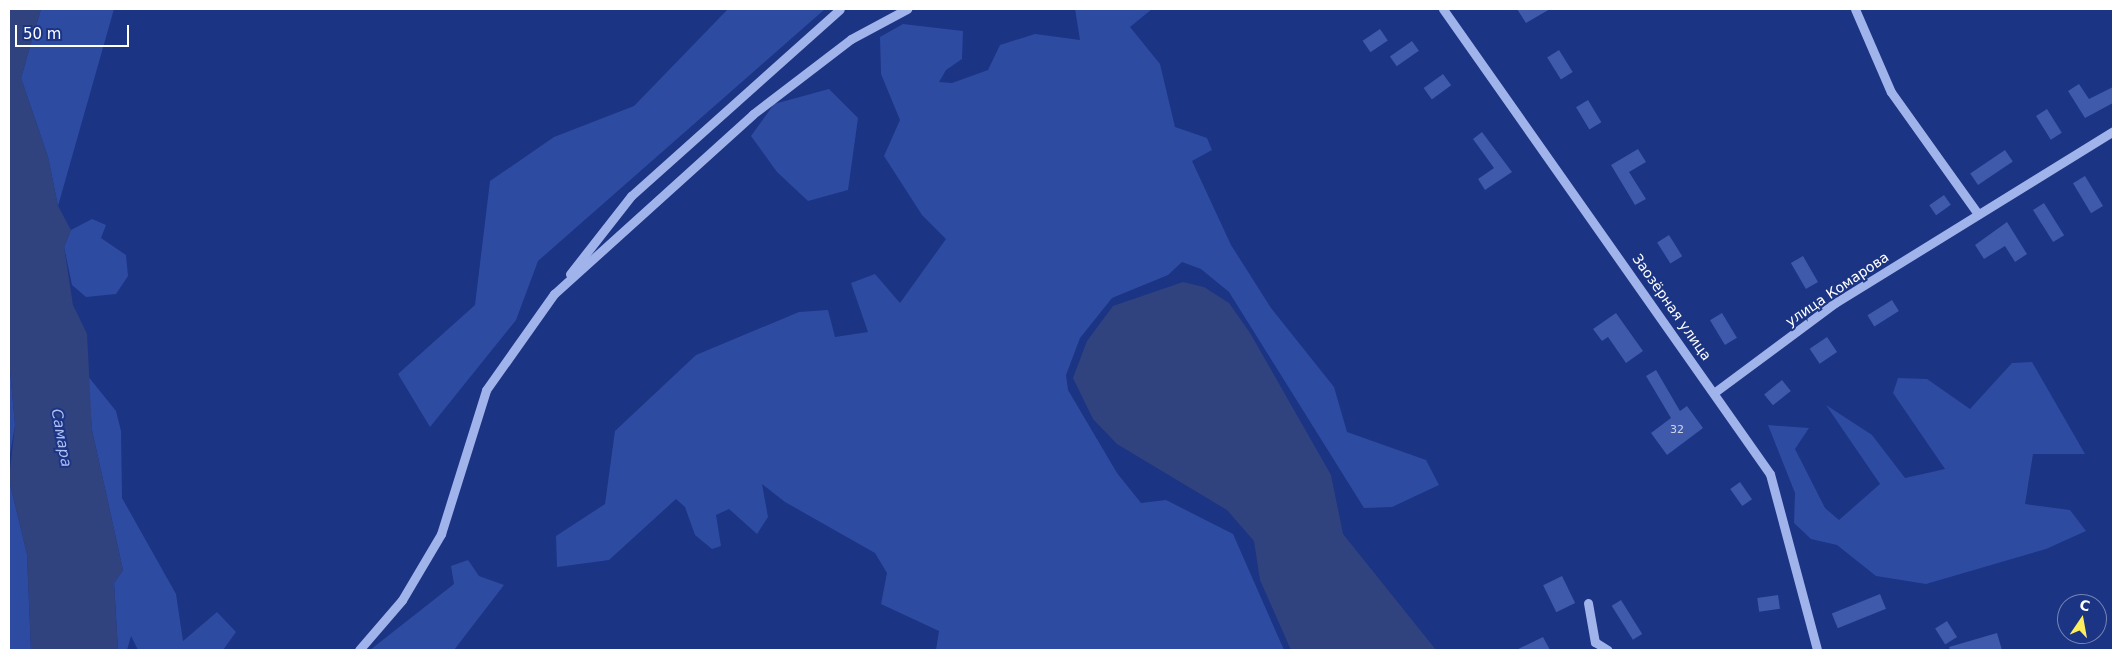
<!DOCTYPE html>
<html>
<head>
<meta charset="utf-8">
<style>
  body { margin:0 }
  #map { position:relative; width:2122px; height:659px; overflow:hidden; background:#1b3483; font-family:"DejaVu Sans",sans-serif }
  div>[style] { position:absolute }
  .green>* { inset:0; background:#2e4ba2 }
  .water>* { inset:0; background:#31437f }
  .building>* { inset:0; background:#3f59ab; transform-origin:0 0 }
  .minor>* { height:9px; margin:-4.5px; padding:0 4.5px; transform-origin:4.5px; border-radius:4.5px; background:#a1b3eb }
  span { translate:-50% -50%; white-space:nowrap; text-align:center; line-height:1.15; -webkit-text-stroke:4px #1b3483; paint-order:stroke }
  .number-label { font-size:11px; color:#cfd6ea }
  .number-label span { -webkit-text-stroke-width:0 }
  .street-label { font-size:14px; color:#fff }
  .water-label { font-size:15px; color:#acbef2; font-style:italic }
  .frame { position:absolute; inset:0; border:10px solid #fff; pointer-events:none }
  .north { position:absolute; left:2057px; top:594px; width:50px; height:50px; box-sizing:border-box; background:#1b3483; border:1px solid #7685b5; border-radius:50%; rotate:12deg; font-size:14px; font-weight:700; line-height:20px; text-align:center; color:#fff }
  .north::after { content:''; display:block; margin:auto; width:18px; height:22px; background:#fcee5d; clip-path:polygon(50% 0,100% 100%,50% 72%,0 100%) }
  .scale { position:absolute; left:15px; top:25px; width:114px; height:22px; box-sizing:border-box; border:2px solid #fff; border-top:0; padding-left:6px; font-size:15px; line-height:18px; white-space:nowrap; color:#fff; -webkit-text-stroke:4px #1b3483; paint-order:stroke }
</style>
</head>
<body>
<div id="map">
  <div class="green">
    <div style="clip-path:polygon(41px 9px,114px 9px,58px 206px,48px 157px,21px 78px)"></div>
    <div style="clip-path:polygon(728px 9px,825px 9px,538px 261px,516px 320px,430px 427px,398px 374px,475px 305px,490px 181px,554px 137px,634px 106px)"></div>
    <div style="clip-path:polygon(1075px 9px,1152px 9px,1130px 27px,1160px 64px,1175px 127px,1207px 138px,1212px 150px,1192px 161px,1231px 245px,1271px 308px,1334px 387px,1347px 432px,1426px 460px,1439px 485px,1392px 507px,1364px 508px,1229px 292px,1201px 269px,1182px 262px,1168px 275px,1112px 298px,1080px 338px,1066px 375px,1068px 390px,1117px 473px,1141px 503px,1166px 500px,1233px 534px,1284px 650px,936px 650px,939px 631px,881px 604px,887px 573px,875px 553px,785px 502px,762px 484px,768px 517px,757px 534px,729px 509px,716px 515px,721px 546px,712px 549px,695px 535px,685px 507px,676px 499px,609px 560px,557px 567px,556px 536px,605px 504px,615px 431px,696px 355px,799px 312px,828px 310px,835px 337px,868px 332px,851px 283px,875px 274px,900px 303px,946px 239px,922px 215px,884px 156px,900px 120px,881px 74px,880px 37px,903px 24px,963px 31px,962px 59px,946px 70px,939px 82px,952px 83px,988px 70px,1000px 45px,1035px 34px,1080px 40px)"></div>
    <div style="clip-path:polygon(829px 89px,858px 118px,848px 190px,808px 201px,777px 172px,751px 136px,774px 104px)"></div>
    <div style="clip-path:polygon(92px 219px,106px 225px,101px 238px,126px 255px,128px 276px,116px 294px,86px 297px,72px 285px,64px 247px,71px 230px)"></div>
    <div style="clip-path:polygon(9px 359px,15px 425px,9px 460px)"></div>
    <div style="clip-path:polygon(2032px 362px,2085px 454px,2033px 454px,2025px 504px,2070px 510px,2086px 531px,2046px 549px,1926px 584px,1876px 576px,1837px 545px,1811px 539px,1794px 523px,1795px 493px,1768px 425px,1809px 428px,1795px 449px,1825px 508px,1839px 520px,1880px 484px,1826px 405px,1872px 435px,1905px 478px,1945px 469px,1893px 393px,1898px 378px,1927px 379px,1970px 409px,2012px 363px)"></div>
    <div style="clip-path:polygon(87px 375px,116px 411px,121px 431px,122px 498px,176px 594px,183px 641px,217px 612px,236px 632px,223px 650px,138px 650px,131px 636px,127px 650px,118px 650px,114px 583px,123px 570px,92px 430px)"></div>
    <div style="clip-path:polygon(9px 480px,27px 554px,31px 650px,9px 650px)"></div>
    <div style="clip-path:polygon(468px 560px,479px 576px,504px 585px,454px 650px,370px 650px,454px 584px,451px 566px)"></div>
  </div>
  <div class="water">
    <div style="clip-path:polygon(9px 9px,41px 9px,21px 78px,48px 157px,58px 206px,71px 230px,64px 247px,73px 305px,87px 334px,92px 430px,123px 570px,114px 583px,118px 650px,31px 650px,27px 554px,9px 480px,15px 425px,9px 359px)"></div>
    <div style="clip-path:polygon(1183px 282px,1204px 287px,1229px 303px,1250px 333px,1331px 475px,1343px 534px,1436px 650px,1291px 650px,1260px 580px,1254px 541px,1227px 510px,1117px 444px,1093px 419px,1073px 378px,1087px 341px,1113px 306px)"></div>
  </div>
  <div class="building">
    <div style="clip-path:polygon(1517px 9px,1550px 9px,1526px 23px)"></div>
    <div style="left:1380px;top:29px;width:14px;height:21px;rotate:56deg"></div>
    <div style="left:1412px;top:41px;width:12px;height:27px;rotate:55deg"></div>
    <div style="left:1559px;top:50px;width:26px;height:14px;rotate:58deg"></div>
    <div style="left:1443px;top:74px;width:14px;height:24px;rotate:54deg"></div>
    <div style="clip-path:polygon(2079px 84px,2089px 99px,2113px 87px,2113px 103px,2085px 118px,2068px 91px)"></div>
    <div style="left:1588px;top:100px;width:26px;height:14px;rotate:59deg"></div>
    <div style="left:2047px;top:109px;width:28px;height:13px;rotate:58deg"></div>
    <div style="clip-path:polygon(1482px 132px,1512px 172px,1485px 190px,1478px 179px,1494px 168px,1473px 139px)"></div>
    <div style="clip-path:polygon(1638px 149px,1646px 162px,1629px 172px,1646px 199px,1635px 205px,1611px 165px)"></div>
    <div style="left:2005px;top:150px;width:14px;height:42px;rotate:56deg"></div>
    <div style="left:2085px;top:176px;width:35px;height:14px;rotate:59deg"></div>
    <div style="left:1944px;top:195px;width:12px;height:18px;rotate:55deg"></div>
    <div style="left:2044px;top:203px;width:38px;height:13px;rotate:58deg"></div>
    <div style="clip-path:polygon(2007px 222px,2027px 254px,2015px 262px,2005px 246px,1984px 259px,1975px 245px)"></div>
    <div style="left:1669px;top:235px;width:25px;height:14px;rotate:58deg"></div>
    <div style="left:1803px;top:256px;width:30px;height:14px;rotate:60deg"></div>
    <div style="left:1892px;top:300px;width:13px;height:29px;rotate:58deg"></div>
    <div style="clip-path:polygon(1616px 313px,1643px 351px,1626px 363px,1608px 337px,1602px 341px,1593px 329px)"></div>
    <div style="left:1722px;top:313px;width:29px;height:14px;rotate:59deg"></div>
    <div style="left:1827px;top:337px;width:18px;height:21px;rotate:56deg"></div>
    <div style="clip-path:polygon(1656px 370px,1680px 411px,1687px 406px,1703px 428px,1667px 455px,1651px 433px,1671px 418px,1646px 376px)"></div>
    <div style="left:1782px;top:380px;width:14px;height:23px;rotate:51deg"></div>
    <div style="left:1740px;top:482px;width:21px;height:12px;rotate:55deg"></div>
    <div style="left:1562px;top:576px;width:30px;height:21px;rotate:64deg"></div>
    <div style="left:1880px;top:594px;width:16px;height:52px;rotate:68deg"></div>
    <div style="left:1778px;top:595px;width:14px;height:21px;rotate:82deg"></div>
    <div style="left:1621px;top:600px;width:40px;height:11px;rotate:58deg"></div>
    <div style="left:1947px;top:621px;width:19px;height:14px;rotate:58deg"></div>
    <div style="clip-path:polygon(1997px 633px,2002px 650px,1950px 650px,1949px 647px)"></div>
    <div style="clip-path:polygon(1543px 637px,1550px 650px,1516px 650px)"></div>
  </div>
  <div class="minor">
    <div style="left:1443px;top:9px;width:568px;rotate:54.88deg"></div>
    <div style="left:1770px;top:474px;width:182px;rotate:75deg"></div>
    <div style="left:1855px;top:9px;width:90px;rotate:66.6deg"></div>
    <div style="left:1891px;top:92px;width:150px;rotate:54.5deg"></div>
    <div style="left:570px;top:274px;width:99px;rotate:-52deg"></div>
    <div style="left:631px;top:196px;width:280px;rotate:-41.8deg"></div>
    <div style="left:1715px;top:392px;width:149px;rotate:-36.6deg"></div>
    <div style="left:1835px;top:303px;width:327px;rotate:-31.7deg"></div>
    <div style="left:1588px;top:603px;width:40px;rotate:80deg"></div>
    <div style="left:1595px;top:642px;width:15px;rotate:32deg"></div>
    <div style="left:359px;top:650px;width:66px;rotate:-49.3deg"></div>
    <div style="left:402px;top:600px;width:77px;rotate:-59.4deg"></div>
    <div style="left:441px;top:534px;width:151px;rotate:-72.6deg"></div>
    <div style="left:486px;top:390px;width:118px;rotate:-54.7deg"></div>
    <div style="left:554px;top:294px;width:268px;rotate:-42.1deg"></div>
    <div style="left:753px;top:114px;width:123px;rotate:-37.4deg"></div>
    <div style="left:851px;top:39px;width:64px;rotate:-28.2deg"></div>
  </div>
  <div class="number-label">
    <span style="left:1677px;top:430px">32</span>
  </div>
  <div class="street-label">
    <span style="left:1837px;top:289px;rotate:-34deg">улица Комарова</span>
    <span style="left:1672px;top:307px;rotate:55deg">Заозёрная улица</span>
  </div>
  <div class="water-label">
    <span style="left:61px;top:438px;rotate:80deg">Самара</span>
  </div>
  <div class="frame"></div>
  <div class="north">С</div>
  <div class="scale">50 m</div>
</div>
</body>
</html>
